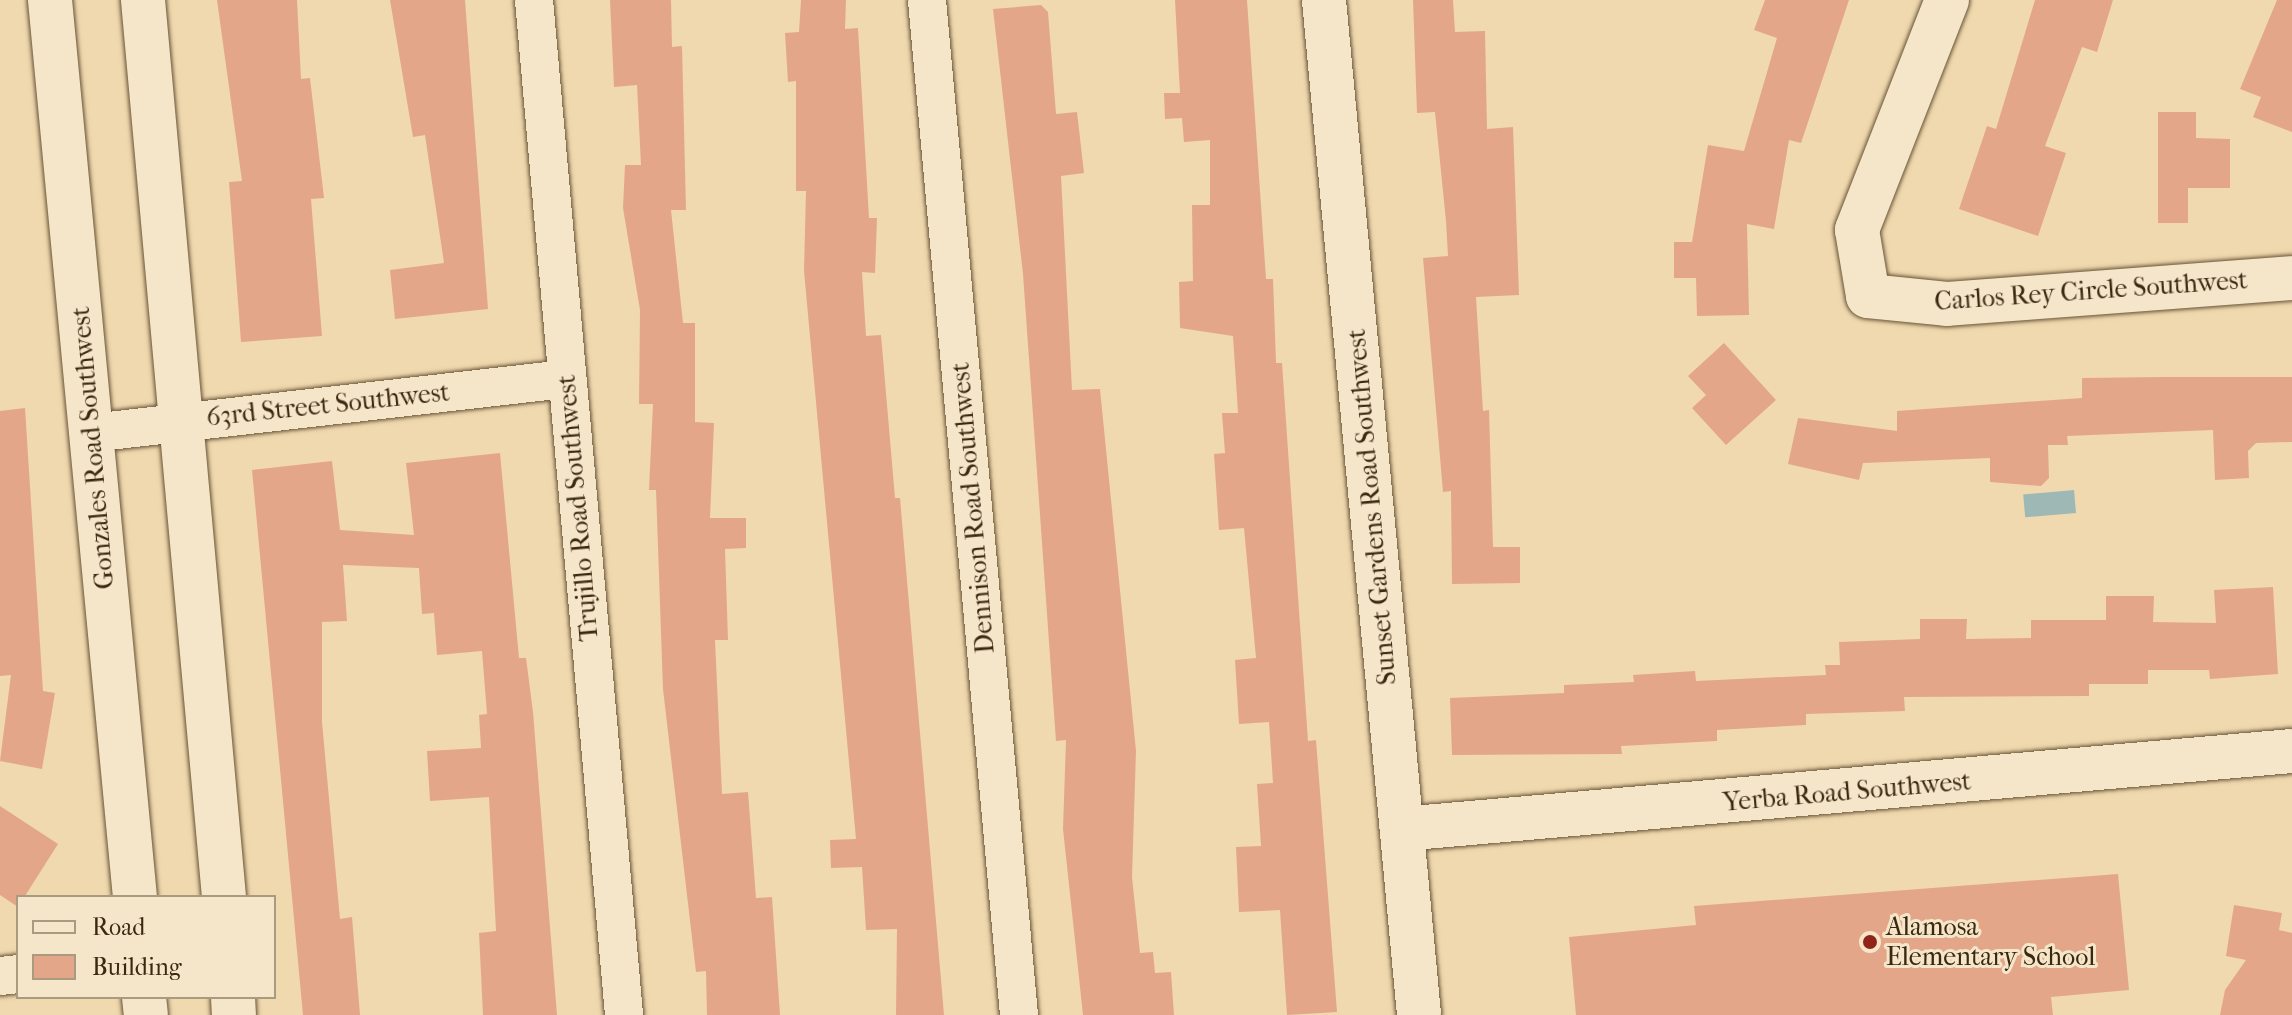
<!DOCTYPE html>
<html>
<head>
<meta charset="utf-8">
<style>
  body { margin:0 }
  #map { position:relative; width:2292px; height:1015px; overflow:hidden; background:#f0d9ae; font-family:"IM FELL French Canon",serif }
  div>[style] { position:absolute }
  .water>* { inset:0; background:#9eb8b5; transform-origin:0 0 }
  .building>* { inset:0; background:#e4a688 }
  .roads { filter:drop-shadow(0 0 2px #685438) drop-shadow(0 0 2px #685438) }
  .street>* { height:38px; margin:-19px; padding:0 19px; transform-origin:19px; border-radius:19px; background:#f5e6ca }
  .secondary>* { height:44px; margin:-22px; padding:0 22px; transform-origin:22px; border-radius:22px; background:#f5e6ca }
  .dots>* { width:22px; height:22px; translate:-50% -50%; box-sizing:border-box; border:4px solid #f5e6ca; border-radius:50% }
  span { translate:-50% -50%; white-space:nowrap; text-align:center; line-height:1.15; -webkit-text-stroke:6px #f5e6ca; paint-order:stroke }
  .street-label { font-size:26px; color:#3a2810 }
  .poi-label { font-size:26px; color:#3a2810 }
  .left { translate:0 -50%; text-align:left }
  .legend { position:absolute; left:16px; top:895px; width:260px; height:104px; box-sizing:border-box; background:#f5e6ca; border:2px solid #aa9a80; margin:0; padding:10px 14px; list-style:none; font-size:24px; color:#3a2810 }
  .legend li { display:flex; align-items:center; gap:16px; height:40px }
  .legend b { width:40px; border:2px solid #aa9a80 }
</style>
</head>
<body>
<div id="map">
  <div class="water">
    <div style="left:2074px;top:490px;width:23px;height:51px;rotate:85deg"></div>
  </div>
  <div class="building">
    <div style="clip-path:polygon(217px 0,297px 0,301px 79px,310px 78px,324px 198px,311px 199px,322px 336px,241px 342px,229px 182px,242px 181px)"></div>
    <div style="clip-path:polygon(390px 0,465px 0,488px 309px,395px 319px,390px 270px,444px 263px,425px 135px,413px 137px)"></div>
    <div style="clip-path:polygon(610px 0,671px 0,672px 47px,682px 46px,686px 210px,671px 210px,683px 323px,695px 323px,695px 422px,714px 423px,710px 518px,746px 518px,746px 548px,725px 549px,728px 640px,715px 640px,722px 794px,748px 792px,756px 898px,772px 897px,780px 1015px,707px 1015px,706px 971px,696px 972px,663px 689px,656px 490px,649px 490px,653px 404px,639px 404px,640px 310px,623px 208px,625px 165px,641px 165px,637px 85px,614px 87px)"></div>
    <div style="clip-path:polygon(801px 0,846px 0,845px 29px,858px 28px,869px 218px,877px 218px,875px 273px,862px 272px,866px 336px,881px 335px,895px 498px,900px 498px,944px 1015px,896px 1015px,897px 929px,866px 930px,862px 867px,831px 868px,830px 840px,856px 839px,804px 271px,806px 191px,796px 191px,796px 81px,788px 82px,785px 33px,799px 32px)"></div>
    <div style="clip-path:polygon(1175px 0,1247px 0,1266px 279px,1273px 279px,1276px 363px,1282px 363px,1308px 741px,1316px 740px,1337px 1012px,1287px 1015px,1280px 910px,1239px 912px,1236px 847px,1261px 846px,1257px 784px,1273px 783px,1269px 722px,1239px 724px,1235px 660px,1256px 658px,1244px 528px,1219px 530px,1214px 454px,1225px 453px,1222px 413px,1238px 413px,1233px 336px,1180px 328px,1179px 282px,1193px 281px,1192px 205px,1210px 205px,1210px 140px,1184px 142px,1182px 118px,1165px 119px,1164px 93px,1180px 93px)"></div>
    <div style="clip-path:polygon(1413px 0,1453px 0,1455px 32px,1485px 31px,1487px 129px,1513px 127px,1519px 295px,1476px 297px,1483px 411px,1489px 410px,1493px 547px,1520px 547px,1520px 583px,1452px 584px,1451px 491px,1443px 492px,1423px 258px,1448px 256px,1446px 221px,1435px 112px,1417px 113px)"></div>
    <div style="clip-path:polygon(1765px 0,1849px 0,1801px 143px,1789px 140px,1774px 229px,1747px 224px,1749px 315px,1697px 316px,1696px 278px,1674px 278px,1674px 242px,1692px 242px,1708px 145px,1744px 151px,1777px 38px,1754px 30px)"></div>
    <div style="clip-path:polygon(2035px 0,2113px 0,2097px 52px,2082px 47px,2045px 146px,2066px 153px,2038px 236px,1959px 209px,1987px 126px,1996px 129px)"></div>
    <div style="clip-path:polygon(2277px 0,2292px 0,2292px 132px,2253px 117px,2261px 97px,2240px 89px)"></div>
    <div style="clip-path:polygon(1041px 5px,1048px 12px,1056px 114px,1077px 112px,1084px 173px,1061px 176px,1072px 390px,1100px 389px,1136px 751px,1132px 877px,1140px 953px,1153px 952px,1155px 973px,1171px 972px,1174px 1015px,1083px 1015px,1063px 829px,1066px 740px,1056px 741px,1023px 274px,993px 9px)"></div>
    <div style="clip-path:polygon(2158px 112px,2196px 112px,2196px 138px,2230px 139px,2230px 188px,2188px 188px,2188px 223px,2158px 223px)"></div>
    <div style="clip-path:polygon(1724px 343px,1776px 400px,1726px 445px,1692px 408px,1706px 395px,1688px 376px)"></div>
    <div style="clip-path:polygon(2160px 377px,2292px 377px,2292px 442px,2256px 443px,2248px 451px,2249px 478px,2215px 480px,2213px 430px,2067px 436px,2068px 445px,2048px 445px,2049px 478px,2041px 486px,1990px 482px,1990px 458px,1863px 463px,1859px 480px,1788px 464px,1798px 418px,1897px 431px,1897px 411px,2082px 398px,2082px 378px)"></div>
    <div style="clip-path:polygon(25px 408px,43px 691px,55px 693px,42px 769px,0 761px,11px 675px,0 676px,0 411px)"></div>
    <div style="clip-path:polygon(500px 453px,519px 658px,526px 658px,533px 712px,557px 1015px,483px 1015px,479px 933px,496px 931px,489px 797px,430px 801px,427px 751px,481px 748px,479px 715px,487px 714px,482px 651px,437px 655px,434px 613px,422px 614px,419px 568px,343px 565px,347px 621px,322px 622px,322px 722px,340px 919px,352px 917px,360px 1015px,303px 1015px,252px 470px,332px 461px,340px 530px,414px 535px,406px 463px)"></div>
    <div style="clip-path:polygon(2273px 587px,2278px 674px,2210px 679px,2209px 670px,2148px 670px,2148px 684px,2089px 684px,2089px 696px,1904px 697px,1905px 711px,1806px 714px,1806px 725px,1717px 730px,1717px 741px,1621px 746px,1622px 754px,1452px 755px,1450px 698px,1564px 693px,1564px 685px,1634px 682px,1633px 675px,1695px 671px,1696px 681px,1826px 675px,1825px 665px,1840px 665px,1839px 642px,1920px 639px,1920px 619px,1967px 619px,1966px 639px,2031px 638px,2031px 620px,2106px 620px,2106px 596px,2154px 596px,2153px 622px,2216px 623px,2214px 590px)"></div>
    <div style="clip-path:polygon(0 806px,58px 844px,18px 907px,0 895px)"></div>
    <div style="clip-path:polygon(2118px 874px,2129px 990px,2051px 997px,2053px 1015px,1576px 1015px,1569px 937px,1696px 925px,1694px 906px)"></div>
    <div style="clip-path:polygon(2234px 905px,2282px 913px,2279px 930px,2292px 933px,2292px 1015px,2220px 1015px,2225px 990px,2246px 960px,2226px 956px)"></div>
  </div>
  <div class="roads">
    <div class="street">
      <div style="left:534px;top:0;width:1019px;rotate:84.93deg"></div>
      <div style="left:927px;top:0;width:1019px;rotate:84.82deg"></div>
      <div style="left:91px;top:433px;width:478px;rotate:-6.5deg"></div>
      <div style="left:0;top:976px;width:18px;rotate:-6deg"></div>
    </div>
    <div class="secondary">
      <div style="left:50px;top:0;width:901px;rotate:84.59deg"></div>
      <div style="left:143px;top:0;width:901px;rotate:84.84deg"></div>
      <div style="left:1324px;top:0;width:1019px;rotate:84.65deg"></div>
      <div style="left:1947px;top:0;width:247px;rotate:111.4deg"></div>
      <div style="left:1857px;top:230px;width:67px;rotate:80.5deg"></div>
      <div style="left:1868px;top:296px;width:79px;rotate:5.8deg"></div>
      <div style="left:1947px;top:304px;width:346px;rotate:-4.3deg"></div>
      <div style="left:1402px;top:829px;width:893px;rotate:-5.01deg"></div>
      <div style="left:144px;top:997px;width:18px;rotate:84deg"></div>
      <div style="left:233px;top:997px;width:18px;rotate:87deg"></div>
    </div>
  </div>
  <div class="dots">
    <div style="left:1870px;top:942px;background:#8f2418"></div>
  </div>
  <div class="street-label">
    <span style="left:2091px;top:291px;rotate:-4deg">Carlos Rey Circle Southwest</span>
    <span style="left:328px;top:405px;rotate:-6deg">63rd Street Southwest</span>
    <span style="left:93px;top:448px;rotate:-95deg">Gonzales Road Southwest</span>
    <span style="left:1372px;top:507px;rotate:-95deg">Sunset Gardens Road Southwest</span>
    <span style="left:578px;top:508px;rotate:-95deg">Trujillo Road Southwest</span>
    <span style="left:973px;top:508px;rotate:-95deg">Dennison Road Southwest</span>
    <span style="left:1847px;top:792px;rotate:-5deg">Yerba Road Southwest</span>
  </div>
  <div class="poi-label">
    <span class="left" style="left:1886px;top:942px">Alamosa<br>Elementary School</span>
  </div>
  <ul class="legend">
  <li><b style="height:10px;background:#f5e6ca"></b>Road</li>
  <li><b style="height:22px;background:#e4a688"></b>Building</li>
  </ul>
</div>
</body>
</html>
